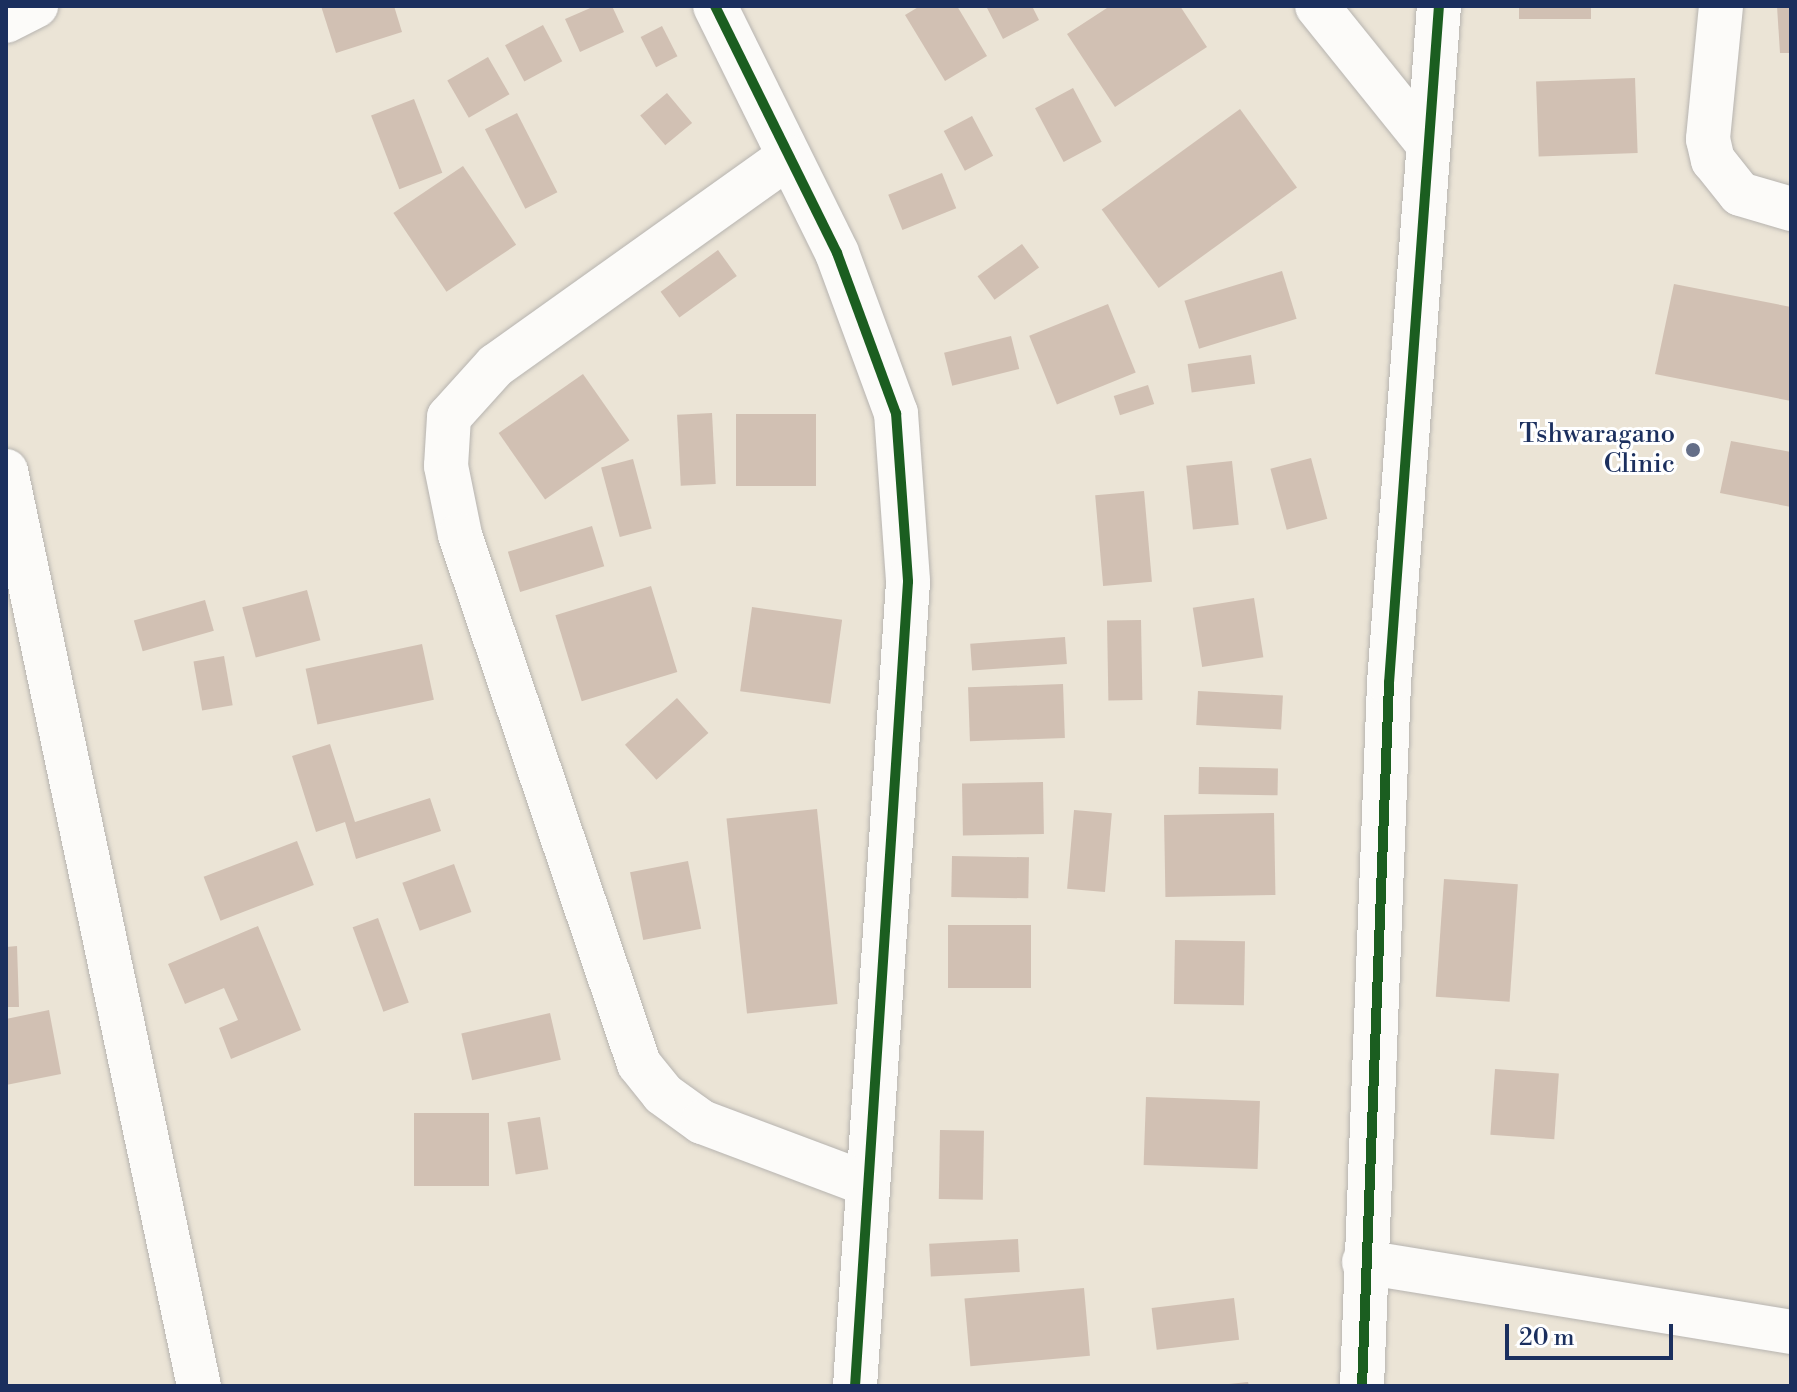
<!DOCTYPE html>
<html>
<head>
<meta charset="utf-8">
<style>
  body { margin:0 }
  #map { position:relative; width:1797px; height:1392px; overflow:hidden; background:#ebe4d6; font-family:"Libre Bodoni",serif }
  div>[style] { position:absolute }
  .building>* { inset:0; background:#d1c0b3; transform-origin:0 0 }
  .roads { filter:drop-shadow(0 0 2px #b7b4b0) drop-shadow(0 0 2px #b7b4b0) }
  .street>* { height:44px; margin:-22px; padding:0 22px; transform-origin:22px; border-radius:22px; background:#fcfbf9 }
  .cycleway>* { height:10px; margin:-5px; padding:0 5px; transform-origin:5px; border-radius:5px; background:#1b5e20 }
  .dots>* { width:22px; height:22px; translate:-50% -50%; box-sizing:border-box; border:4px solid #fff; border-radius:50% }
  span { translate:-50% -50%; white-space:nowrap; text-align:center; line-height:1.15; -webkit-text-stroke:6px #fff; paint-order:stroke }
  .poi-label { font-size:26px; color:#1b2f5e }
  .right { translate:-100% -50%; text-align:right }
  .frame { position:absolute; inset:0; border:8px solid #1b2f5e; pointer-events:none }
  .scale { position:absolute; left:1505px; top:1324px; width:168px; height:36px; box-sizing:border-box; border:4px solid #1b2f5e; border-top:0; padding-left:10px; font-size:24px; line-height:28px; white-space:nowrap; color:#1b2f5e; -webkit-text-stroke:6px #fff; paint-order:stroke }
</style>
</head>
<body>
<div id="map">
  <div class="building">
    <div style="clip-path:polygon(321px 6px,394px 6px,402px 32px,336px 53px)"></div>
    <div style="clip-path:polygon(595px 6px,612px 6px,624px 32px,580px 52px,565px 19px)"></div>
    <div style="clip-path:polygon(920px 6px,957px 6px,987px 56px,945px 81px,905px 15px)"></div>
    <div style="clip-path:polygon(986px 6px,1032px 6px,1039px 20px,1003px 39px)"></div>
    <div style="clip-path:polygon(1110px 6px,1180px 6px,1207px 47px,1115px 107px,1067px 34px)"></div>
    <div style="left:1519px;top:6px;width:72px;height:13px"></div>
    <div style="clip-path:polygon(1777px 6px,1791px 6px,1791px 53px,1780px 53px)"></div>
    <div style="left:543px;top:25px;width:41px;height:43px;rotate:62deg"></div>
    <div style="left:662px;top:26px;width:34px;height:24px;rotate:63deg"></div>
    <div style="left:488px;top:57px;width:43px;height:47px;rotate:60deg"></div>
    <div style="left:1635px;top:78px;width:75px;height:99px;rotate:88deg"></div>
    <div style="left:1073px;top:88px;width:61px;height:43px;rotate:62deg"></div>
    <div style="left:667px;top:93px;width:39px;height:35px;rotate:50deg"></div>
    <div style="left:414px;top:99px;width:79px;height:46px;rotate:69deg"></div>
    <div style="left:1240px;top:109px;width:97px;height:171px;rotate:54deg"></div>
    <div style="left:517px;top:113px;width:89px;height:36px;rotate:63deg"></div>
    <div style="left:972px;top:116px;width:45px;height:32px;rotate:62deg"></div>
    <div style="left:463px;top:166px;width:95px;height:84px;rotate:56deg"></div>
    <div style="left:942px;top:173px;width:38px;height:58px;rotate:68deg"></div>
    <div style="left:1022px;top:244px;width:29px;height:55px;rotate:54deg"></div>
    <div style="left:718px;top:250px;width:32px;height:71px;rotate:54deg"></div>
    <div style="left:1282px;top:271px;width:50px;height:102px;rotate:73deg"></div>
    <div style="clip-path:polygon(1674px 284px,1791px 307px,1791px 401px,1655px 374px)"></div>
    <div style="left:1108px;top:304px;width:74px;height:85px;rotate:68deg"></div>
    <div style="left:1011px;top:336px;width:34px;height:69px;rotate:76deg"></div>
    <div style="left:1251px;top:355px;width:29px;height:64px;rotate:82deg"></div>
    <div style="left:583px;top:374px;width:81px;height:103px;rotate:55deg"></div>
    <div style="left:1148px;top:385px;width:20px;height:36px;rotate:72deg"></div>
    <div style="left:712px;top:413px;width:71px;height:35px;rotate:87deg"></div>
    <div style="left:736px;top:414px;width:80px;height:72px"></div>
    <div style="clip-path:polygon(1731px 441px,1791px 452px,1791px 507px,1720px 493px)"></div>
    <div style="left:1311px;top:458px;width:63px;height:42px;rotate:75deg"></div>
    <div style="left:633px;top:459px;width:72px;height:33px;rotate:75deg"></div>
    <div style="left:1232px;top:461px;width:64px;height:46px;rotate:84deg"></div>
    <div style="left:1144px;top:491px;width:91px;height:49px;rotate:85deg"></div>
    <div style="left:592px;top:526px;width:42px;height:88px;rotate:73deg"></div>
    <div style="left:651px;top:586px;width:90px;height:100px;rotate:73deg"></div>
    <div style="left:307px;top:590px;width:52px;height:67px;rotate:75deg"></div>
    <div style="left:1254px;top:598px;width:60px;height:62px;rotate:81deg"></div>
    <div style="left:205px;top:600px;width:32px;height:74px;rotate:74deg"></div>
    <div style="left:752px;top:607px;width:91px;height:85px;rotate:8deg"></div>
    <div style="left:1141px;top:620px;width:80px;height:34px;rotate:89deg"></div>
    <div style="left:1065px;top:637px;width:27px;height:95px;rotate:86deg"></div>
    <div style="left:422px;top:644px;width:57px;height:119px;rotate:78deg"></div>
    <div style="left:224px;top:656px;width:50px;height:31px;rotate:80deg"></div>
    <div style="left:1063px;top:684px;width:54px;height:95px;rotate:88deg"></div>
    <div style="left:1198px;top:691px;width:85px;height:34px;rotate:3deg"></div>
    <div style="left:677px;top:698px;width:47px;height:70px;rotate:48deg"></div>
    <div style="clip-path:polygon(330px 744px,355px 822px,430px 798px,441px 831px,356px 859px,345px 822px,316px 832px,292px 756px)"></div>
    <div style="left:1199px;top:767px;width:79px;height:27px;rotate:1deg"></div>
    <div style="left:1043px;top:782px;width:52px;height:81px;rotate:89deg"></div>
    <div style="left:817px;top:809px;width:196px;height:91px;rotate:84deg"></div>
    <div style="left:1074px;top:810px;width:38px;height:79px;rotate:5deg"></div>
    <div style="left:1274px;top:813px;width:82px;height:110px;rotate:89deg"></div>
    <div style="left:297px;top:841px;width:47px;height:100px;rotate:69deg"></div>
    <div style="left:952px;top:856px;width:77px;height:41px;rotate:1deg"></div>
    <div style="left:688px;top:861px;width:69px;height:59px;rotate:79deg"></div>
    <div style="left:454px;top:864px;width:51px;height:55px;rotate:70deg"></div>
    <div style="left:1444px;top:879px;width:74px;height:118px;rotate:4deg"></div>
    <div style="left:378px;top:918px;width:90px;height:27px;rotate:70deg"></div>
    <div style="left:1031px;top:925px;width:63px;height:83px;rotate:90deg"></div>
    <div style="clip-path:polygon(258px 926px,301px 1030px,231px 1059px,219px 1028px,238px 1020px,224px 988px,185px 1004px,168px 964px)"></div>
    <div style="left:1175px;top:940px;width:70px;height:64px;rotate:1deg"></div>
    <div style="clip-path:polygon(17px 946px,19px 1007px,6px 1007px,6px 947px)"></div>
    <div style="clip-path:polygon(49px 1010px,61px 1074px,6px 1085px,6px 1019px)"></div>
    <div style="left:550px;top:1013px;width:48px;height:91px;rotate:77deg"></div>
    <div style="left:1495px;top:1069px;width:64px;height:66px;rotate:4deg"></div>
    <div style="left:1146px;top:1097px;width:114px;height:68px;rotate:2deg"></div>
    <div style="left:414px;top:1113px;width:75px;height:73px"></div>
    <div style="left:540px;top:1117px;width:53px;height:33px;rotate:81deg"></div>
    <div style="left:940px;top:1130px;width:44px;height:69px;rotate:1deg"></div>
    <div style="left:1018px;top:1239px;width:33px;height:89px;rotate:87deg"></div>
    <div style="left:1084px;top:1288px;width:68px;height:120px;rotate:85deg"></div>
    <div style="left:1234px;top:1298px;width:42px;height:83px;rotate:83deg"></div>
    <div style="clip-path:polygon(1248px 1382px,1249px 1386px,1229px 1386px,1229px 1384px)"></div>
  </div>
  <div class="roads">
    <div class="street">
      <div style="left:715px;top:6px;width:275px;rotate:63.7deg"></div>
      <div style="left:837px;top:253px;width:171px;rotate:69.8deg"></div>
      <div style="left:896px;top:413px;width:169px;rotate:85.9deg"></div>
      <div style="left:908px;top:582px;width:806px;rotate:93.77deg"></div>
      <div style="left:1317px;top:6px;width:176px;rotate:51.2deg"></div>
      <div style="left:1721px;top:6px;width:134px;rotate:95.6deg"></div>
      <div style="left:1708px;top:139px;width:22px;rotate:77deg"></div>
      <div style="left:1713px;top:160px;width:43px;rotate:51.5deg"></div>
      <div style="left:1740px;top:194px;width:53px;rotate:16.4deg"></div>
      <div style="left:6px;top:21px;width:34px;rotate:-27deg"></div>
      <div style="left:788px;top:157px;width:359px;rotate:144.5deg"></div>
      <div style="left:496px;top:365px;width:70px;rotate:132.1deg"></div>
      <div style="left:449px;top:417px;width:49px;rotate:93.5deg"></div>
      <div style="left:446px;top:466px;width:70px;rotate:78.5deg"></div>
      <div style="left:460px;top:535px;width:558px;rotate:71.31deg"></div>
      <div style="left:639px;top:1064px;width:38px;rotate:51deg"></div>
      <div style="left:663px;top:1094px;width:48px;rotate:35.7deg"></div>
      <div style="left:702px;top:1122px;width:173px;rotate:20.6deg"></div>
      <div style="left:6px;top:471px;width:935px;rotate:78.09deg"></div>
      <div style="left:1364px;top:1262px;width:433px;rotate:9.3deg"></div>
      <div style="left:1362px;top:1386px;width:704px;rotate:-87.8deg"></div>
      <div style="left:1389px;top:683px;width:679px;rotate:-85.78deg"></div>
    </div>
  </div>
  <div class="cycleway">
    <div style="left:715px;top:6px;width:275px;rotate:63.7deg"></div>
    <div style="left:837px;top:253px;width:171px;rotate:69.8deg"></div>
    <div style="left:896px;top:413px;width:169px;rotate:85.9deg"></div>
    <div style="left:908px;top:582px;width:806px;rotate:93.77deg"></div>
    <div style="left:1362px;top:1386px;width:704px;rotate:-87.8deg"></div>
    <div style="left:1389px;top:683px;width:679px;rotate:-85.78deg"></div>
  </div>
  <div class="dots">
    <div style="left:1693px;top:450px;background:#646e88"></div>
  </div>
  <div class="poi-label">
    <span class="right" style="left:1675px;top:450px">Tshwaragano<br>Clinic</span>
  </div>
  <div class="frame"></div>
  <div class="scale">20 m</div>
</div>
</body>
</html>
